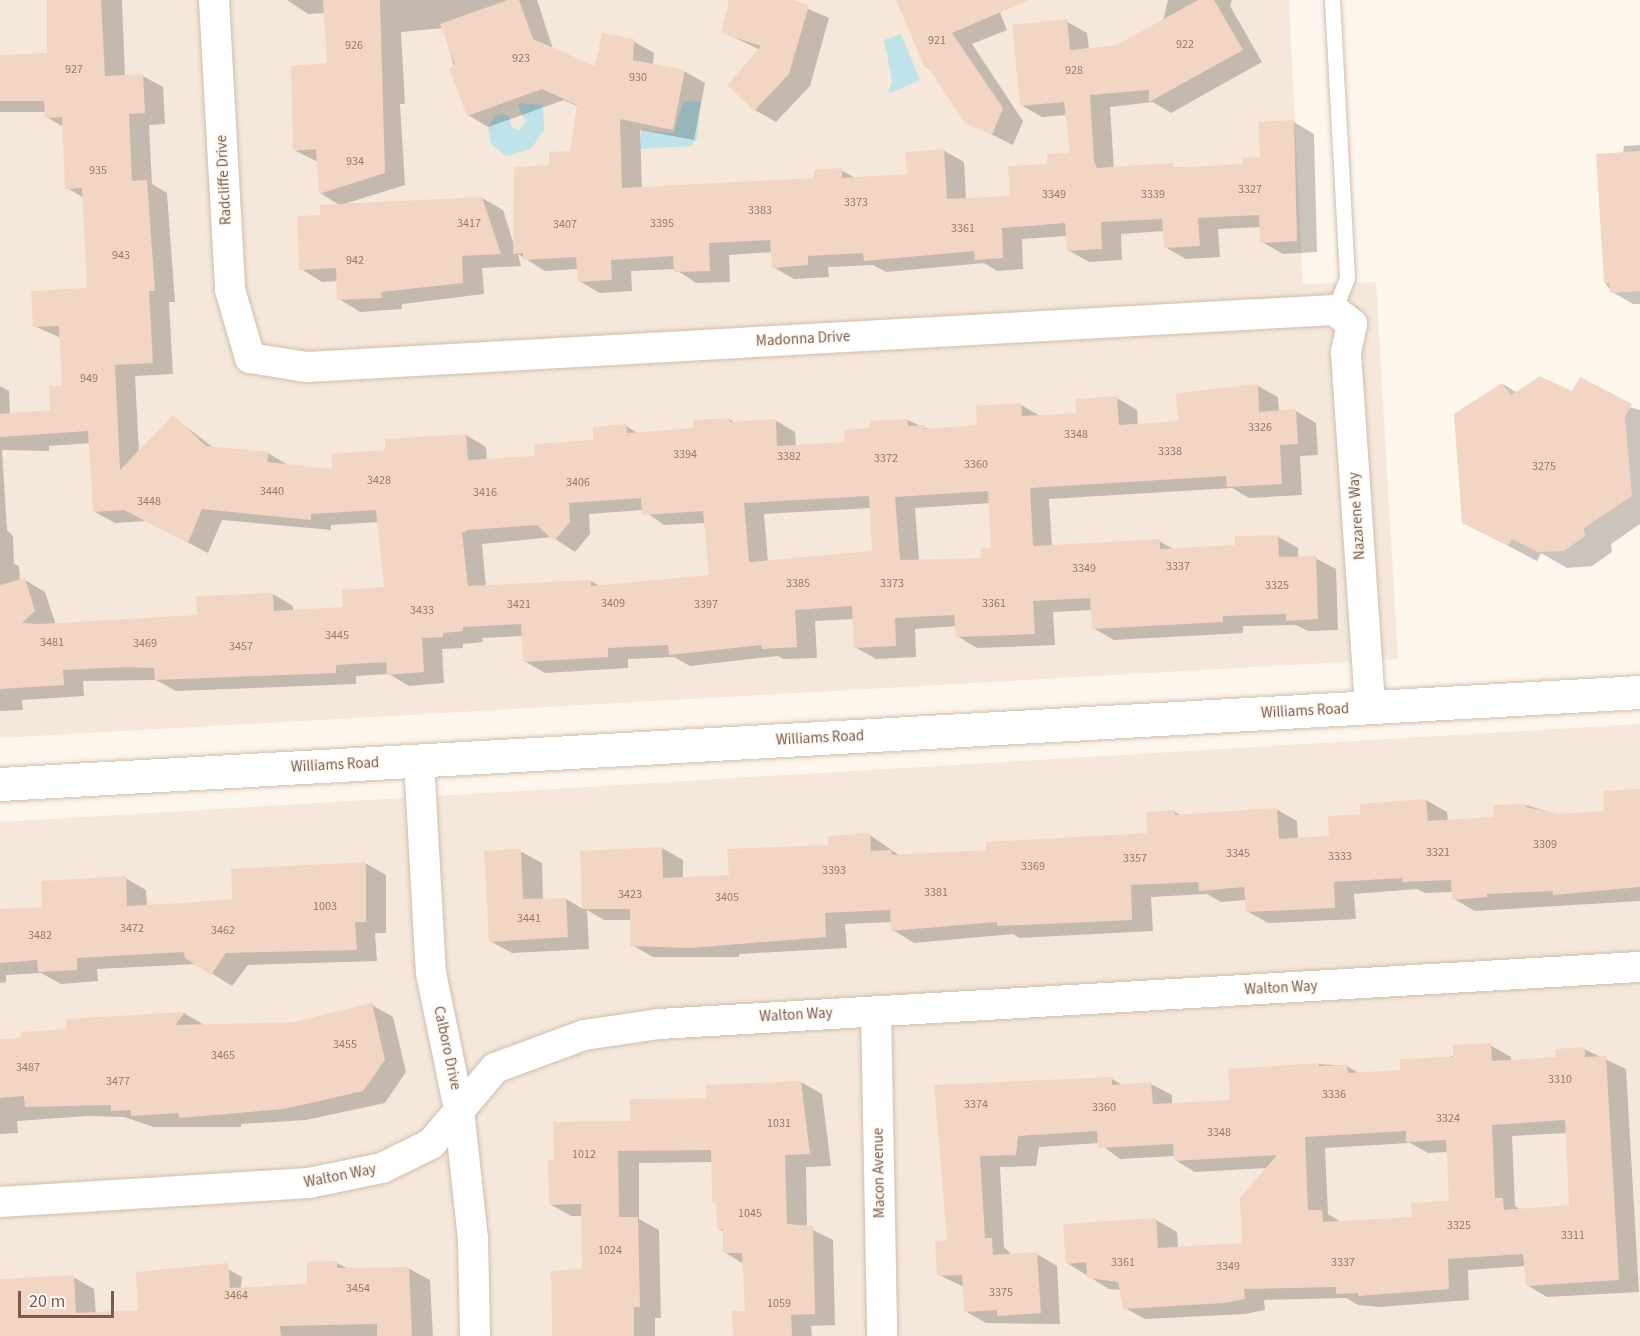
<!DOCTYPE html>
<html>
<head>
<meta charset="utf-8">
<style>
  body { margin:0 }
  #map { position:relative; width:1640px; height:1336px; overflow:hidden; background:#fdf6ec; font-family:"Source Sans 3",sans-serif }
  div>[style] { position:absolute }
  .residential>* { inset:0; background:#f5e8da }
  .water>* { inset:0; background:#bfe3e8 }
  .shadow>* { inset:0; background:#0003 }
  .building>* { inset:0; background:#f3d5c3 }
  .roads { filter:drop-shadow(0 0 2px #d1beb0) drop-shadow(0 0 2px #d1beb0) }
  .lane>* { height:15px; margin:-7.5px; padding:0 7.5px; transform-origin:7.5px; border-radius:7.5px; background:#fff }
  .street>* { height:30px; margin:-15px; padding:0 15px; transform-origin:15px; border-radius:15px; background:#fff }
  .secondary>* { height:33px; margin:-16.5px; padding:0 16.5px; transform-origin:16.5px; border-radius:16.5px; background:#fff }
  span { translate:-50% -50%; white-space:nowrap; text-align:center; line-height:1.15; -webkit-text-stroke:4.5px #fffaf3; paint-order:stroke }
  .number-label { font-size:12px; color:#987a6a }
  .number-label span { -webkit-text-stroke-width:0 }
  .street-label { font-size:15px; color:#7a5c4d }
  .scale { position:absolute; left:18px; top:1291px; width:96px; height:27px; box-sizing:border-box; border:3px solid #7a5c4d; border-top:0; padding-left:8px; font-size:18px; line-height:21px; white-space:nowrap; color:#7a5c4d; -webkit-text-stroke:4px #fffaf3; paint-order:stroke }
</style>
</head>
<body>
<div id="map">
  <div class="residential">
    <div style="clip-path:polygon(0 0,1289px 0,1303px 284px,1376px 282px,1398px 659px,0 738px)"></div>
    <div style="clip-path:polygon(1640px 724px,1640px 1336px,0 1336px,0 822px)"></div>
  </div>
  <div class="water">
    <div style="clip-path:polygon(901px 34px,920px 80px,888px 94px,892px 81px,884px 40px)"></div>
    <div style="clip-path:polygon(701px 101px,697px 139px,691px 146px,640px 149px,641px 130px,674px 133px,683px 102px)"></div>
    <div style="clip-path:polygon(520px 103px,543px 105px,544px 130px,531px 149px,506px 156px,491px 144px,488px 127px,495px 116px,503px 114px,509px 116px,512px 128px,519px 130px,526px 122px,518px 106px)"></div>
  </div>
  <div class="shadow">
    <div style="clip-path:polygon(evenodd,47px 0,122px 0,125px 77px,143px 76px,163px 87px,165px 124px,149px 125px,152px 184px,167px 193px,175px 302px,169px 302px,173px 374px,135px 376px,139px 453px,173px 417px,214px 448px,268px 453px,288px 465px,333px 471px,387px 452px,466px 435px,486px 447px,487px 461px,537px 458px,595px 441px,626px 426px,639px 434px,696px 430px,729px 419px,735px 423px,775px 420px,795px 432px,796px 447px,847px 443px,872px 429px,907px 420px,931px 430px,978px 427px,1021px 405px,1042px 417px,1078px 415px,1117px 398px,1137px 410px,1138px 425px,1179px 422px,1258px 386px,1278px 397px,1279px 412px,1296px 411px,1316px 423px,1318px 455px,1300px 456px,1302px 495px,1249px 498px,1232px 488px,1049px 499px,1052px 546px,1159px 541px,1175px 550px,1237px 546px,1277px 536px,1298px 548px,1298px 558px,1315px 558px,1336px 569px,1338px 630px,1308px 631px,1296px 625px,1243px 626px,1243px 633px,1114px 640px,1093px 628px,1092px 610px,1053px 612px,1055px 645px,977px 648px,957px 636px,957px 626px,915px 629px,916px 657px,876px 659px,855px 647px,854px 619px,815px 621px,817px 658px,783px 659px,778px 656px,690px 666px,674px 657px,628px 659px,628px 668px,545px 673px,524px 661px,523px 636px,482px 638px,483px 642px,463px 644px,463px 648px,442px 649px,444px 683px,409px 686px,389px 674px,356px 676px,356px 684px,176px 691px,156px 680px,83px 681px,84px 696px,22px 700px,23px 710px,0 711px,0 386px,9px 391px,10px 415px,52px 411px,64px 387px,61px 338px,34px 326px,89px 290px,84px 198px,67px 188px,64px 127px,46px 117px,46px 112px,0 112px,0 57px,49px 54px,47px 0,91px 443px,95px 512px,115px 523px,146px 521px,208px 553px,222px 520px,331px 530px,331px 525px,379px 522px,386px 589px,345px 608px,293px 611px,293px 606px,273px 594px,199px 616px,56px 625px,45px 592px,25px 580px,20px 581px,19px 566px,14px 564px,13px 536px,7px 530px,2px 450px,49px 451px,49px 446px,91px 443px,47px 0,991px 503px,993px 550px,983px 560px,919px 561px,915px 508px,991px 503px,47px 0,871px 508px,873px 552px,768px 562px,764px 514px,871px 508px,47px 0,643px 510px,664px 525px,706px 523px,711px 576px,600px 586px,591px 581px,486px 587px,482px 544px,552px 537px,575px 552px,590px 534px,589px 514px,643px 510px)"></div>
    <div style="clip-path:polygon(evenodd,287px 0,537px 0,553px 49px,596px 68px,633px 41px,654px 53px,653px 65px,684px 71px,705px 83px,694px 140px,640px 130px,642px 189px,816px 179px,841px 170px,857px 179px,909px 176px,943px 150px,964px 162px,966px 199px,1011px 197px,1049px 165px,1072px 154px,1067px 115px,1042px 117px,1021px 105px,1066px 21px,1087px 33px,1089px 49px,1118px 47px,1163px 21px,1168px 0,1232px 0,1230px 6px,1262px 62px,1171px 113px,1153px 102px,1110px 107px,1114px 169px,1244px 166px,1262px 158px,1294px 122px,1314px 134px,1317px 252px,1283px 254px,1262px 242px,1261px 227px,1218px 229px,1220px 257px,1186px 259px,1165px 247px,1164px 231px,1121px 234px,1122px 260px,1089px 262px,1068px 250px,1067px 236px,1022px 239px,1023px 269px,997px 271px,984px 263px,886px 272px,873px 265px,828px 267px,829px 277px,794px 279px,773px 267px,773px 252px,729px 255px,730px 282px,696px 283px,675px 269px,631px 271px,632px 291px,600px 293px,579px 281px,578px 269px,545px 271px,518px 254px,521px 266px,482px 268px,484px 294px,402px 304px,402px 309px,360px 312px,339px 299px,338px 281px,322px 282px,301px 269px,322px 216px,341px 206px,320px 193px,318px 162px,294px 150px,328px 65px,325px 13px,308px 14px,287px 0,443px 28px,468px 115px,488px 127px,564px 100px,579px 107px,572px 153px,551px 167px,514px 245px,503px 210px,482px 198px,344px 204px,405px 185px,400px 104px,405px 104px,401px 32px,443px 28px)"></div>
    <div style="clip-path:polygon(731px 0,788px 0,829px 18px,810px 86px,776px 122px,755px 110px,729px 85px,760px 50px,723px 32px)"></div>
    <div style="clip-path:polygon(898px 0,995px 0,1007px 30px,972px 44px,1023px 121px,1013px 145px,966px 122px,933px 71px,926px 67px)"></div>
    <div style="clip-path:polygon(1640px 145px,1640px 304px,1633px 304px,1612px 292px,1605px 283px,1624px 146px)"></div>
    <div style="clip-path:polygon(1503px 384px,1517px 393px,1573px 393px,1640px 410px,1640px 524px,1611px 544px,1612px 552px,1592px 566px,1567px 568px,1541px 553px,1537px 561px,1463px 522px)"></div>
    <div style="clip-path:polygon(1640px 791px,1640px 901px,1475px 911px,1454px 899px,1454px 892px,1425px 893px,1417px 889px,1354px 894px,1356px 919px,1268px 923px,1247px 911px,1246px 900px,1221px 902px,1207px 894px,1151px 897px,1153px 931px,1019px 938px,1013px 934px,914px 943px,893px 930px,892px 922px,845px 924px,847px 948px,739px 954px,739px 957px,653px 957px,632px 945px,632px 920px,604px 920px,587px 910px,589px 949px,512px 953px,490px 941px,520px 851px,542px 863px,543px 900px,566px 899px,583px 909px,582px 853px,662px 848px,683px 860px,683px 879px,731px 876px,870px 835px,900px 856px,988px 852px,1149px 835px,1175px 812px,1182px 816px,1276px 809px,1297px 821px,1298px 839px,1330px 837px,1362px 816px,1426px 800px,1447px 812px,1448px 821px,1496px 819px,1526px 805px,1559px 815px,1605px 813px)"></div>
    <div style="clip-path:polygon(365px 863px,386px 875px,386px 933px,375px 933px,377px 961px,248px 965px,232px 986px,197px 964px,97px 969px,98px 981px,61px 984px,41px 973px,6px 975px,6px 982px,0 983px,0 911px,44px 909px,125px 878px,146px 890px,147px 906px,234px 901px)"></div>
    <div style="clip-path:polygon(372px 1005px,393px 1017px,406px 1072px,385px 1103px,306px 1120px,241px 1124px,241px 1127px,154px 1127px,124px 1117px,88px 1116px,17px 1121px,18px 1133px,0 1134px,0 1041px,68px 1031px,67px 1020px,184px 1013px,206px 1026px,295px 1023px)"></div>
    <div style="clip-path:polygon(evenodd,1490px 1045px,1511px 1057px,1511px 1061px,1557px 1058px,1584px 1049px,1626px 1069px,1639px 1292px,1547px 1297px,1527px 1285px,1526px 1266px,1468px 1270px,1469px 1300px,1380px 1307px,1358px 1305px,1346px 1298px,1264px 1300px,1265px 1310px,1245px 1314px,1145px 1319px,1125px 1308px,1121px 1290px,1109px 1289px,1067px 1263px,1065px 1225px,1156px 1220px,1177px 1232px,1178px 1248px,1243px 1245px,1268px 1168px,1195px 1172px,1175px 1160px,1175px 1156px,1120px 1159px,1099px 1143px,1039px 1147px,1036px 1166px,1000px 1167px,1004px 1247px,1012px 1255px,1037px 1254px,1057px 1266px,1060px 1324px,986px 1323px,965px 1311px,964px 1287px,939px 1275px,948px 1242px,936px 1086px,1112px 1079px,1124px 1086px,1151px 1084px,1172px 1095px,1172px 1104px,1231px 1101px,1319px 1064px,1347px 1066px,1360px 1074px,1402px 1071px,1490px 1045px,1567px 1133px,1571px 1207px,1521px 1210px,1515px 1206px,1512px 1136px,1567px 1133px,1490px 1045px,1410px 1143px,1428px 1153px,1448px 1152px,1451px 1203px,1413px 1219px,1341px 1222px,1328px 1214px,1325px 1148px,1410px 1143px)"></div>
    <div style="clip-path:polygon(801px 1082px,822px 1094px,831px 1166px,806px 1167px,807px 1227px,833px 1240px,835px 1325px,811px 1326px,812px 1336px,735px 1336px,746px 1312px,744px 1264px,724px 1252px,724px 1232px,718px 1228px,718px 1205px,713px 1202px,713px 1162px,639px 1163px,639px 1219px,659px 1230px,661px 1318px,655px 1318px,655px 1336px,553px 1336px,583px 1271px,582px 1216px,571px 1216px,550px 1204px,556px 1161px,632px 1122px,708px 1099px)"></div>
    <div style="clip-path:polygon(308px 1263px,337px 1263px,349px 1269px,408px 1268px,430px 1280px,433px 1336px,257px 1336px,309px 1285px)"></div>
    <div style="clip-path:polygon(221px 1265px,242px 1277px,236px 1336px,0 1336px,0 1281px,73px 1277px,94px 1289px,96px 1314px,140px 1311px)"></div>
  </div>
  <div class="building">
    <div style="clip-path:polygon(evenodd,47px 0,101px 0,105px 76px,143px 74px,145px 113px,129px 114px,132px 181px,147px 180px,155px 291px,149px 291px,153px 363px,115px 365px,120px 470px,173px 415px,206px 446px,269px 452px,267px 462px,332px 469px,331px 454px,385px 450px,385px 439px,466px 434px,468px 460px,535px 456px,534px 444px,593px 440px,593px 427px,626px 424px,627px 433px,694px 428px,694px 420px,729px 418px,730px 422px,776px 419px,777px 446px,845px 442px,844px 430px,870px 428px,869px 421px,907px 419px,908px 426px,925px 425px,925px 429px,977px 425px,976px 406px,1021px 403px,1022px 416px,1076px 413px,1075px 399px,1117px 396px,1119px 425px,1178px 421px,1176px 393px,1258px 384px,1259px 412px,1296px 409px,1298px 444px,1280px 445px,1282px 484px,1227px 487px,1226px 476px,1030px 488px,1033px 546px,1160px 539px,1160px 549px,1235px 545px,1235px 536px,1278px 535px,1279px 557px,1316px 556px,1318px 619px,1286px 621px,1286px 614px,1223px 616px,1223px 622px,1092px 629px,1090px 598px,1033px 601px,1035px 634px,956px 637px,954px 615px,895px 618px,896px 646px,854px 648px,852px 606px,795px 610px,797px 647px,762px 649px,761px 645px,669px 655px,668px 645px,608px 648px,608px 657px,523px 662px,521px 624px,463px 627px,463px 631px,443px 633px,443px 637px,422px 638px,424px 672px,387px 675px,386px 662px,336px 665px,336px 673px,155px 680px,154px 668px,128px 667px,63px 670px,64px 685px,0 689px,0 585px,25px 578px,35px 611px,22px 623px,39px 624px,197px 615px,196px 596px,273px 593px,274px 611px,343px 607px,342px 590px,384px 587px,376px 510px,311px 514px,311px 520px,202px 509px,188px 543px,124px 510px,93px 512px,88px 431px,0 437px,0 414px,50px 410px,49px 386px,62px 386px,59px 326px,33px 327px,31px 291px,87px 288px,82px 188px,65px 189px,62px 117px,45px 118px,44px 101px,0 101px,0 55px,47px 53px,47px 0,988px 491px,991px 548px,981px 549px,981px 558px,900px 560px,895px 497px,988px 491px,47px 0,869px 496px,872px 551px,749px 562px,744px 503px,869px 496px,47px 0,641px 498px,642px 515px,703px 511px,709px 575px,591px 586px,591px 580px,468px 586px,462px 533px,468px 530px,537px 525px,554px 541px,570px 522px,569px 503px,641px 498px)"></div>
    <div style="clip-path:polygon(323px 0,380px 0,385px 173px,319px 194px,316px 149px,293px 151px,291px 66px,327px 63px)"></div>
    <div style="clip-path:polygon(508px 0,519px 0,533px 39px,595px 66px,602px 33px,634px 39px,633px 60px,685px 70px,673px 130px,620px 119px,622px 188px,814px 178px,814px 170px,842px 168px,842px 178px,907px 174px,905px 152px,944px 149px,947px 199px,1010px 196px,1008px 166px,1047px 164px,1047px 154px,1070px 153px,1064px 102px,1020px 106px,1012px 25px,1067px 19px,1070px 50px,1117px 45px,1198px 0,1214px 0,1243px 50px,1149px 102px,1149px 90px,1090px 95px,1094px 161px,1097px 168px,1173px 163px,1173px 168px,1243px 164px,1242px 158px,1260px 157px,1258px 122px,1294px 120px,1297px 241px,1260px 243px,1259px 215px,1198px 218px,1200px 246px,1164px 248px,1162px 219px,1101px 222px,1102px 249px,1067px 251px,1065px 223px,1002px 228px,1003px 258px,975px 260px,974px 251px,864px 261px,863px 253px,808px 256px,808px 265px,772px 268px,770px 240px,709px 243px,710px 271px,674px 272px,673px 256px,611px 260px,612px 280px,578px 282px,576px 257px,523px 260px,523px 253px,513px 254px,514px 167px,549px 165px,549px 152px,570px 151px,577px 105px,542px 89px,467px 116px,449px 68px,455px 65px,440px 24px)"></div>
    <div style="clip-path:polygon(729px 0,793px 0,809px 5px,789px 74px,754px 111px,727px 85px,761px 46px,721px 33px)"></div>
    <div style="clip-path:polygon(896px 0,1029px 0,952px 33px,1003px 108px,992px 135px,965px 123px,928px 67px,925px 68px)"></div>
    <div style="clip-path:polygon(1640px 151px,1640px 291px,1610px 293px,1609px 283px,1604px 283px,1596px 154px)"></div>
    <div style="clip-path:polygon(482px 197px,501px 254px,462px 256px,463px 283px,381px 292px,382px 298px,337px 300px,336px 268px,299px 270px,297px 216px,320px 215px,320px 205px)"></div>
    <div style="clip-path:polygon(1540px 376px,1572px 391px,1580px 377px,1632px 404px,1625px 417px,1632px 496px,1584px 528px,1585px 536px,1564px 551px,1538px 552px,1512px 539px,1508px 546px,1462px 523px,1454px 414px,1502px 383px,1511px 395px)"></div>
    <div style="clip-path:polygon(1640px 789px,1640px 887px,1553px 895px,1553px 891px,1487px 894px,1487px 897px,1452px 900px,1451px 880px,1402px 882px,1402px 878px,1334px 882px,1335px 908px,1246px 912px,1244px 887px,1199px 891px,1198px 882px,1131px 885px,1132px 920px,997px 926px,997px 922px,891px 931px,890px 910px,825px 913px,826px 937px,690px 948px,630px 946px,630px 909px,582px 909px,580px 851px,662px 847px,663px 878px,729px 875px,727px 849px,828px 845px,828px 836px,870px 833px,871px 851px,891px 850px,892px 855px,986px 850px,986px 842px,1147px 833px,1146px 812px,1175px 810px,1175px 815px,1277px 808px,1279px 839px,1329px 836px,1328px 816px,1360px 814px,1360px 804px,1426px 799px,1428px 821px,1494px 817px,1493px 805px,1526px 804px,1526px 807px,1559px 814px,1604px 811px,1603px 791px)"></div>
    <div style="clip-path:polygon(521px 849px,523px 899px,566px 898px,568px 937px,489px 942px,484px 851px)"></div>
    <div style="clip-path:polygon(366px 862px,366px 922px,355px 922px,357px 950px,226px 953px,211px 975px,185px 958px,184px 952px,77px 958px,77px 970px,38px 972px,37px 960px,0 963px,0 909px,42px 907px,41px 881px,126px 876px,127px 906px,182px 903px,232px 899px,231px 869px)"></div>
    <div style="clip-path:polygon(372px 1003px,385px 1060px,363px 1091px,284px 1109px,179px 1118px,178px 1113px,131px 1116px,131px 1110px,111px 1111px,111px 1105px,25px 1107px,24px 1096px,0 1098px,0 1039px,21px 1038px,21px 1032px,66px 1029px,66px 1019px,185px 1012px,175px 1025px,294px 1022px)"></div>
    <div style="clip-path:polygon(evenodd,1491px 1043px,1492px 1061px,1556px 1057px,1555px 1049px,1585px 1047px,1585px 1057px,1606px 1056px,1619px 1280px,1526px 1286px,1523px 1254px,1448px 1259px,1449px 1289px,1358px 1296px,1358px 1293px,1336px 1294px,1336px 1287px,1244px 1289px,1245px 1299px,1224px 1303px,1123px 1309px,1118px 1282px,1087px 1278px,1086px 1262px,1066px 1264px,1063px 1224px,1156px 1218px,1158px 1248px,1242px 1243px,1240px 1198px,1277px 1155px,1174px 1161px,1173px 1144px,1098px 1148px,1097px 1131px,1018px 1136px,1016px 1155px,980px 1156px,985px 1238px,992px 1238px,993px 1255px,1037px 1252px,1041px 1313px,997px 1316px,997px 1310px,964px 1312px,962px 1275px,937px 1276px,935px 1241px,947px 1240px,934px 1085px,1112px 1077px,1112px 1085px,1151px 1082px,1153px 1104px,1230px 1100px,1228px 1069px,1319px 1063px,1319px 1066px,1347px 1065px,1348px 1073px,1400px 1070px,1400px 1059px,1453px 1057px,1453px 1045px,1491px 1043px,1565px 1120px,1569px 1205px,1504px 1210px,1503px 1198px,1495px 1198px,1492px 1125px,1565px 1120px,1491px 1043px,1406px 1131px,1406px 1142px,1446px 1140px,1449px 1201px,1411px 1203px,1412px 1217px,1323px 1222px,1322px 1210px,1308px 1210px,1305px 1137px,1406px 1131px)"></div>
    <div style="clip-path:polygon(801px 1081px,810px 1154px,785px 1155px,787px 1224px,813px 1226px,815px 1314px,791px 1315px,792px 1336px,733px 1336px,732px 1311px,745px 1311px,742px 1253px,723px 1253px,723px 1229px,717px 1229px,716px 1203px,712px 1203px,711px 1150px,618px 1151px,619px 1217px,638px 1217px,640px 1307px,634px 1307px,634px 1336px,552px 1336px,551px 1271px,582px 1269px,581px 1204px,549px 1205px,548px 1160px,554px 1160px,553px 1122px,630px 1121px,630px 1099px,706px 1098px,706px 1085px)"></div>
    <div style="clip-path:polygon(337px 1261px,337px 1268px,409px 1267px,412px 1336px,377px 1336px,377px 1324px,280px 1326px,281px 1336px,0 1336px,0 1279px,74px 1275px,76px 1313px,138px 1310px,136px 1272px,228px 1263px,230px 1288px,307px 1284px,307px 1262px)"></div>
  </div>
  <div class="roads">
    <div class="lane">
      <div style="left:1332px;top:0;width:278px;rotate:86.9deg"></div>
      <div style="left:1347px;top:278px;width:35px;rotate:112deg"></div>
    </div>
    <div class="street">
      <div style="left:214px;top:0;width:290px;rotate:86.8deg"></div>
      <div style="left:230px;top:290px;width:71px;rotate:73.6deg"></div>
      <div style="left:250px;top:358px;width:58px;rotate:9deg"></div>
      <div style="left:307px;top:367px;width:1029px;rotate:-3.18deg"></div>
      <div style="left:1334px;top:310px;width:23px;rotate:38deg"></div>
      <div style="left:1352px;top:324px;width:30px;rotate:102deg"></div>
      <div style="left:1346px;top:353px;width:356px;rotate:86.1deg"></div>
      <div style="left:419px;top:760px;width:213px;rotate:86.8deg"></div>
      <div style="left:431px;top:973px;width:140px;rotate:78.4deg"></div>
      <div style="left:459px;top:1110px;width:129px;rotate:83.8deg"></div>
      <div style="left:473px;top:1238px;width:98px;rotate:88.8deg"></div>
      <div style="left:876px;top:1011px;width:325px;rotate:88.9deg"></div>
      <div style="left:0;top:1202px;width:310px;rotate:-3.5deg"></div>
      <div style="left:309px;top:1183px;width:75px;rotate:-11.6deg"></div>
      <div style="left:382px;top:1168px;width:55px;rotate:-26.1deg"></div>
      <div style="left:431px;top:1144px;width:99px;rotate:-49.9deg"></div>
      <div style="left:495px;top:1068px;width:95px;rotate:-20.3deg"></div>
      <div style="left:584px;top:1035px;width:76px;rotate:-8.3deg"></div>
      <div style="left:659px;top:1024px;width:983px;rotate:-3.33deg"></div>
    </div>
    <div class="secondary">
      <div style="left:0;top:784px;width:1643px;rotate:-3.21deg"></div>
    </div>
  </div>
  <div class="number-label">
    <span style="left:937px;top:41px">921</span>
    <span style="left:1185px;top:45px">922</span>
    <span style="left:354px;top:46px">926</span>
    <span style="left:521px;top:59px">923</span>
    <span style="left:74px;top:70px">927</span>
    <span style="left:1074px;top:71px">928</span>
    <span style="left:638px;top:78px">930</span>
    <span style="left:355px;top:162px">934</span>
    <span style="left:98px;top:171px">935</span>
    <span style="left:1250px;top:190px">3327</span>
    <span style="left:1054px;top:195px">3349</span>
    <span style="left:1153px;top:195px">3339</span>
    <span style="left:856px;top:203px">3373</span>
    <span style="left:760px;top:211px">3383</span>
    <span style="left:469px;top:224px">3417</span>
    <span style="left:662px;top:224px">3395</span>
    <span style="left:565px;top:225px">3407</span>
    <span style="left:963px;top:229px">3361</span>
    <span style="left:121px;top:256px">943</span>
    <span style="left:355px;top:261px">942</span>
    <span style="left:89px;top:379px">949</span>
    <span style="left:1260px;top:428px">3326</span>
    <span style="left:1076px;top:435px">3348</span>
    <span style="left:1170px;top:452px">3338</span>
    <span style="left:685px;top:455px">3394</span>
    <span style="left:789px;top:457px">3382</span>
    <span style="left:886px;top:459px">3372</span>
    <span style="left:976px;top:465px">3360</span>
    <span style="left:1544px;top:467px">3275</span>
    <span style="left:379px;top:481px">3428</span>
    <span style="left:578px;top:483px">3406</span>
    <span style="left:272px;top:492px">3440</span>
    <span style="left:485px;top:493px">3416</span>
    <span style="left:149px;top:502px">3448</span>
    <span style="left:1178px;top:567px">3337</span>
    <span style="left:1084px;top:569px">3349</span>
    <span style="left:798px;top:584px">3385</span>
    <span style="left:892px;top:584px">3373</span>
    <span style="left:1277px;top:586px">3325</span>
    <span style="left:613px;top:604px">3409</span>
    <span style="left:994px;top:604px">3361</span>
    <span style="left:519px;top:605px">3421</span>
    <span style="left:706px;top:605px">3397</span>
    <span style="left:422px;top:611px">3433</span>
    <span style="left:337px;top:636px">3445</span>
    <span style="left:52px;top:643px">3481</span>
    <span style="left:145px;top:644px">3469</span>
    <span style="left:241px;top:647px">3457</span>
    <span style="left:1545px;top:845px">3309</span>
    <span style="left:1438px;top:853px">3321</span>
    <span style="left:1238px;top:854px">3345</span>
    <span style="left:1340px;top:857px">3333</span>
    <span style="left:1135px;top:859px">3357</span>
    <span style="left:1033px;top:867px">3369</span>
    <span style="left:834px;top:871px">3393</span>
    <span style="left:936px;top:893px">3381</span>
    <span style="left:630px;top:895px">3423</span>
    <span style="left:727px;top:898px">3405</span>
    <span style="left:325px;top:907px">1003</span>
    <span style="left:529px;top:919px">3441</span>
    <span style="left:132px;top:929px">3472</span>
    <span style="left:223px;top:931px">3462</span>
    <span style="left:40px;top:936px">3482</span>
    <span style="left:345px;top:1045px">3455</span>
    <span style="left:223px;top:1056px">3465</span>
    <span style="left:28px;top:1068px">3487</span>
    <span style="left:1560px;top:1080px">3310</span>
    <span style="left:118px;top:1082px">3477</span>
    <span style="left:1334px;top:1095px">3336</span>
    <span style="left:976px;top:1105px">3374</span>
    <span style="left:1104px;top:1108px">3360</span>
    <span style="left:1448px;top:1119px">3324</span>
    <span style="left:779px;top:1124px">1031</span>
    <span style="left:1219px;top:1133px">3348</span>
    <span style="left:584px;top:1155px">1012</span>
    <span style="left:750px;top:1214px">1045</span>
    <span style="left:1459px;top:1226px">3325</span>
    <span style="left:1573px;top:1236px">3311</span>
    <span style="left:610px;top:1251px">1024</span>
    <span style="left:1123px;top:1263px">3361</span>
    <span style="left:1343px;top:1263px">3337</span>
    <span style="left:1228px;top:1267px">3349</span>
    <span style="left:358px;top:1289px">3454</span>
    <span style="left:1001px;top:1293px">3375</span>
    <span style="left:236px;top:1296px">3464</span>
    <span style="left:779px;top:1304px">1059</span>
  </div>
  <div class="street-label">
    <span style="left:224px;top:180px;rotate:-93deg">Radcliffe Drive</span>
    <span style="left:803px;top:339px;rotate:-3deg">Madonna Drive</span>
    <span style="left:1357px;top:516px;rotate:-94deg">Nazarene Way</span>
    <span style="left:1305px;top:711px;rotate:-3deg">Williams Road</span>
    <span style="left:820px;top:738px;rotate:-3deg">Williams Road</span>
    <span style="left:335px;top:765px;rotate:-3deg">Williams Road</span>
    <span style="left:1281px;top:988px;rotate:-3deg">Walton Way</span>
    <span style="left:796px;top:1015px;rotate:-3deg">Walton Way</span>
    <span style="left:447px;top:1048px;rotate:78deg">Calboro Drive</span>
    <span style="left:879px;top:1173px;rotate:-91deg">Macon Avenue</span>
    <span style="left:340px;top:1176px;rotate:-11deg">Walton Way</span>
  </div>
  <div class="scale">20 m</div>
</div>
</body>
</html>
